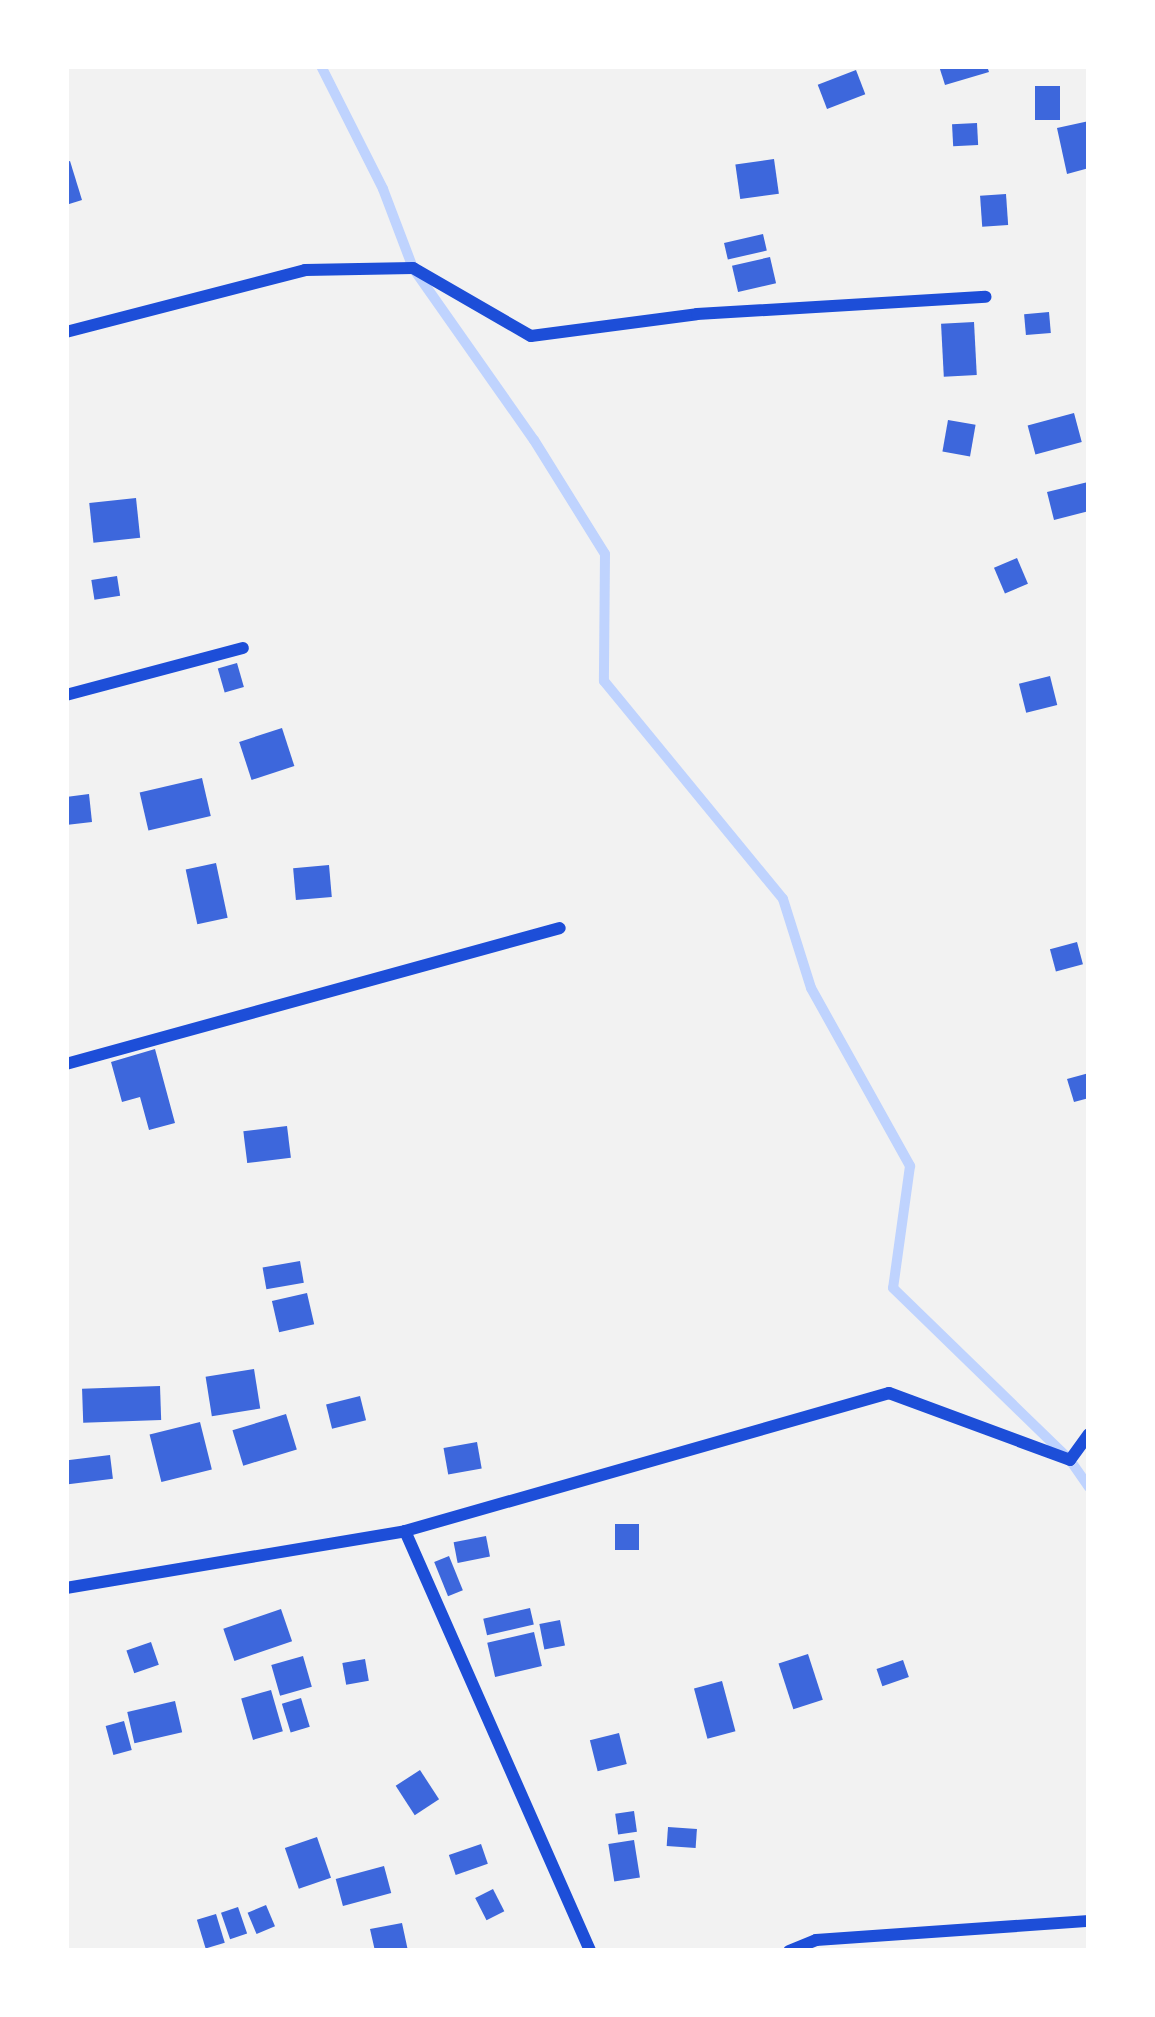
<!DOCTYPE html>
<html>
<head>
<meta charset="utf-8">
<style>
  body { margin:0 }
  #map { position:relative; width:1155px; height:2017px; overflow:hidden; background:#f2f2f2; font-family:Lato,sans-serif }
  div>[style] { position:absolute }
  .stream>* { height:10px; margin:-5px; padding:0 5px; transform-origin:5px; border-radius:5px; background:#bfd3fe }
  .building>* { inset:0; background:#3d67dc; transform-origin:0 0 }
  .minor>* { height:12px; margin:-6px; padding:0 6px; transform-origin:6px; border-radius:6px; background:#1d4ed8 }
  span { translate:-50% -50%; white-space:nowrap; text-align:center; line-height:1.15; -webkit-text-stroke:10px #fff; paint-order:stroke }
  .frame { position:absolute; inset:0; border:69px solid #fff; pointer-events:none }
</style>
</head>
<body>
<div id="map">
  <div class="stream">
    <div style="left:321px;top:66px;width:138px;rotate:63.2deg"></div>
    <div style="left:383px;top:189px;width:85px;rotate:69.2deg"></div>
    <div style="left:413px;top:268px;width:210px;rotate:54.9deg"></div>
    <div style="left:534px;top:440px;width:134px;rotate:58.1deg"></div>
    <div style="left:605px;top:554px;width:127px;rotate:90.5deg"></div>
    <div style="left:604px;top:681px;width:282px;rotate:50.6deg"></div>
    <div style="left:783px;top:899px;width:93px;rotate:72.5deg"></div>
    <div style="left:811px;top:988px;width:204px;rotate:60.9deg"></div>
    <div style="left:910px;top:1166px;width:123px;rotate:97.9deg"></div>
    <div style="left:893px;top:1288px;width:247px;rotate:44.2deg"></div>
    <div style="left:1070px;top:1460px;width:33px;rotate:55deg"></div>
  </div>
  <div class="building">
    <div style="clip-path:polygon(939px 66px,987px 66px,989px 72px,945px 85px)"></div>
    <div style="left:856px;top:70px;width:26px;height:41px;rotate:69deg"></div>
    <div style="left:1035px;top:86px;width:25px;height:34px"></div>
    <div style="clip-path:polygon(1089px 121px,1089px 168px,1067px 174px,1057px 128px)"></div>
    <div style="left:977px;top:123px;width:22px;height:25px;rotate:87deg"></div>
    <div style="left:774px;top:159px;width:35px;height:39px;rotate:82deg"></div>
    <div style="clip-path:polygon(70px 161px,82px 200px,66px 205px,66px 162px)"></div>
    <div style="left:1006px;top:194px;width:31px;height:26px;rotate:86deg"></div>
    <div style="left:763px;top:234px;width:17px;height:40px;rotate:77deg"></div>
    <div style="left:770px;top:257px;width:27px;height:39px;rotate:77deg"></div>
    <div style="left:1049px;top:312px;width:21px;height:25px;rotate:85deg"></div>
    <div style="left:974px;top:322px;width:53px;height:33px;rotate:87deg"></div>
    <div style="left:1074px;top:413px;width:30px;height:48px;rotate:75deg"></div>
    <div style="left:948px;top:420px;width:28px;height:32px;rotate:10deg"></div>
    <div style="clip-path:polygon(1088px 482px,1089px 511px,1054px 520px,1047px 492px)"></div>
    <div style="left:136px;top:498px;width:40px;height:47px;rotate:84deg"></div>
    <div style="left:1017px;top:558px;width:28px;height:25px;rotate:67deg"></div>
    <div style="left:117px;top:576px;width:20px;height:26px;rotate:81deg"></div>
    <div style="left:237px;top:663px;width:25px;height:20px;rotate:74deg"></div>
    <div style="left:1050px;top:676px;width:30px;height:32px;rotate:76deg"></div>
    <div style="left:282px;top:728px;width:40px;height:45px;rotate:72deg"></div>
    <div style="left:202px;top:778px;width:39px;height:64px;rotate:77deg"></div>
    <div style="clip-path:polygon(89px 794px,92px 822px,66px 825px,66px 797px)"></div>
    <div style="left:216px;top:863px;width:56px;height:31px;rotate:78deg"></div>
    <div style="left:329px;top:865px;width:32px;height:36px;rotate:85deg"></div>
    <div style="left:1077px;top:942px;width:23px;height:28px;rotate:75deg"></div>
    <div style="clip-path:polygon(155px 1049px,175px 1123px,149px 1130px,140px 1097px,122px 1102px,111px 1062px)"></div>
    <div style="clip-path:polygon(1089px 1073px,1089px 1098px,1074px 1102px,1067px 1079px)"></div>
    <div style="left:287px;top:1126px;width:32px;height:44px;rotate:83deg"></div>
    <div style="left:300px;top:1261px;width:22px;height:38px;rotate:80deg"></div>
    <div style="left:307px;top:1293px;width:32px;height:36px;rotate:77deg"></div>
    <div style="left:254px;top:1369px;width:40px;height:49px;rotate:81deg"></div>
    <div style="left:160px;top:1386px;width:34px;height:78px;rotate:88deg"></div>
    <div style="left:360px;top:1396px;width:25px;height:35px;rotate:76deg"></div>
    <div style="left:286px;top:1414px;width:37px;height:56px;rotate:73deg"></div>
    <div style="left:200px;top:1422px;width:49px;height:52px;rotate:76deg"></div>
    <div style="left:477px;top:1442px;width:27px;height:34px;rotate:80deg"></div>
    <div style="left:110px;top:1455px;width:24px;height:45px;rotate:83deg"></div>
    <div style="left:615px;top:1524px;width:24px;height:26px"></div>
    <div style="left:486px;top:1536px;width:21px;height:33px;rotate:79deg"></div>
    <div style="left:449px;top:1556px;width:37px;height:16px;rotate:68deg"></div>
    <div style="left:530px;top:1608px;width:17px;height:48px;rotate:77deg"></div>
    <div style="left:281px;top:1609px;width:34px;height:61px;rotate:71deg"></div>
    <div style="left:560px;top:1620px;width:26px;height:21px;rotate:79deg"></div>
    <div style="left:534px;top:1632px;width:35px;height:48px;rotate:77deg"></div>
    <div style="left:151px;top:1642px;width:24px;height:26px;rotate:71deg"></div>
    <div style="left:808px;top:1654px;width:48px;height:31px;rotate:72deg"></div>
    <div style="left:303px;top:1656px;width:32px;height:33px;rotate:74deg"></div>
    <div style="left:365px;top:1659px;width:22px;height:23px;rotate:80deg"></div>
    <div style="left:903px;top:1660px;width:18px;height:28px;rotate:71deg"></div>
    <div style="left:722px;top:1681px;width:52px;height:29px;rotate:75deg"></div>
    <div style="left:271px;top:1690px;width:43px;height:31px;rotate:74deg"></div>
    <div style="left:301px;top:1698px;width:30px;height:20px;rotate:73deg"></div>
    <div style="left:175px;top:1701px;width:32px;height:49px;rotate:77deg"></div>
    <div style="left:124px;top:1721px;width:30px;height:19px;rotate:75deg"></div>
    <div style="left:619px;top:1733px;width:32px;height:30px;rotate:76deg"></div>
    <div style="left:420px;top:1770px;width:35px;height:29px;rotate:57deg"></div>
    <div style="left:634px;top:1811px;width:21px;height:19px;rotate:82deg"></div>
    <div style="left:668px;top:1827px;width:29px;height:19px;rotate:4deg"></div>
    <div style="left:317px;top:1837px;width:43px;height:34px;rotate:71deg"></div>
    <div style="left:634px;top:1840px;width:38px;height:26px;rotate:81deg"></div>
    <div style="left:481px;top:1844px;width:21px;height:34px;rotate:71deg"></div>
    <div style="left:384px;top:1866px;width:28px;height:50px;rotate:75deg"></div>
    <div style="left:493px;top:1889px;width:25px;height:20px;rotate:63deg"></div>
    <div style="left:266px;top:1905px;width:23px;height:20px;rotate:67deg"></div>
    <div style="left:238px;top:1907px;width:28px;height:18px;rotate:71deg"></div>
    <div style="left:216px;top:1914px;width:30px;height:20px;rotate:73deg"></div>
    <div style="clip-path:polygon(402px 1923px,408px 1951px,375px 1951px,370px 1929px)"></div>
  </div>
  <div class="minor">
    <div style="left:66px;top:332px;width:247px;rotate:-14.5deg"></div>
    <div style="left:305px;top:270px;width:108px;rotate:-1.1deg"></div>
    <div style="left:413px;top:268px;width:136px;rotate:30deg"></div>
    <div style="left:531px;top:336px;width:167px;rotate:-7.5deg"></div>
    <div style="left:697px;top:314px;width:289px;rotate:-3.4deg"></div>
    <div style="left:66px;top:695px;width:183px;rotate:-14.9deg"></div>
    <div style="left:66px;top:1064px;width:512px;rotate:-15.39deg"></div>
    <div style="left:405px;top:1531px;width:459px;rotate:66.2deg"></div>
    <div style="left:66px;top:1588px;width:344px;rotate:-9.5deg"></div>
    <div style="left:405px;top:1531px;width:503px;rotate:-15.91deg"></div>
    <div style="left:889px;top:1393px;width:193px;rotate:20.3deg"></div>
    <div style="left:1070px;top:1460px;width:32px;rotate:-54deg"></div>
    <div style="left:789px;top:1951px;width:29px;rotate:-22deg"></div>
    <div style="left:816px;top:1940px;width:274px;rotate:-4deg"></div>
  </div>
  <div class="frame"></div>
</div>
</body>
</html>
